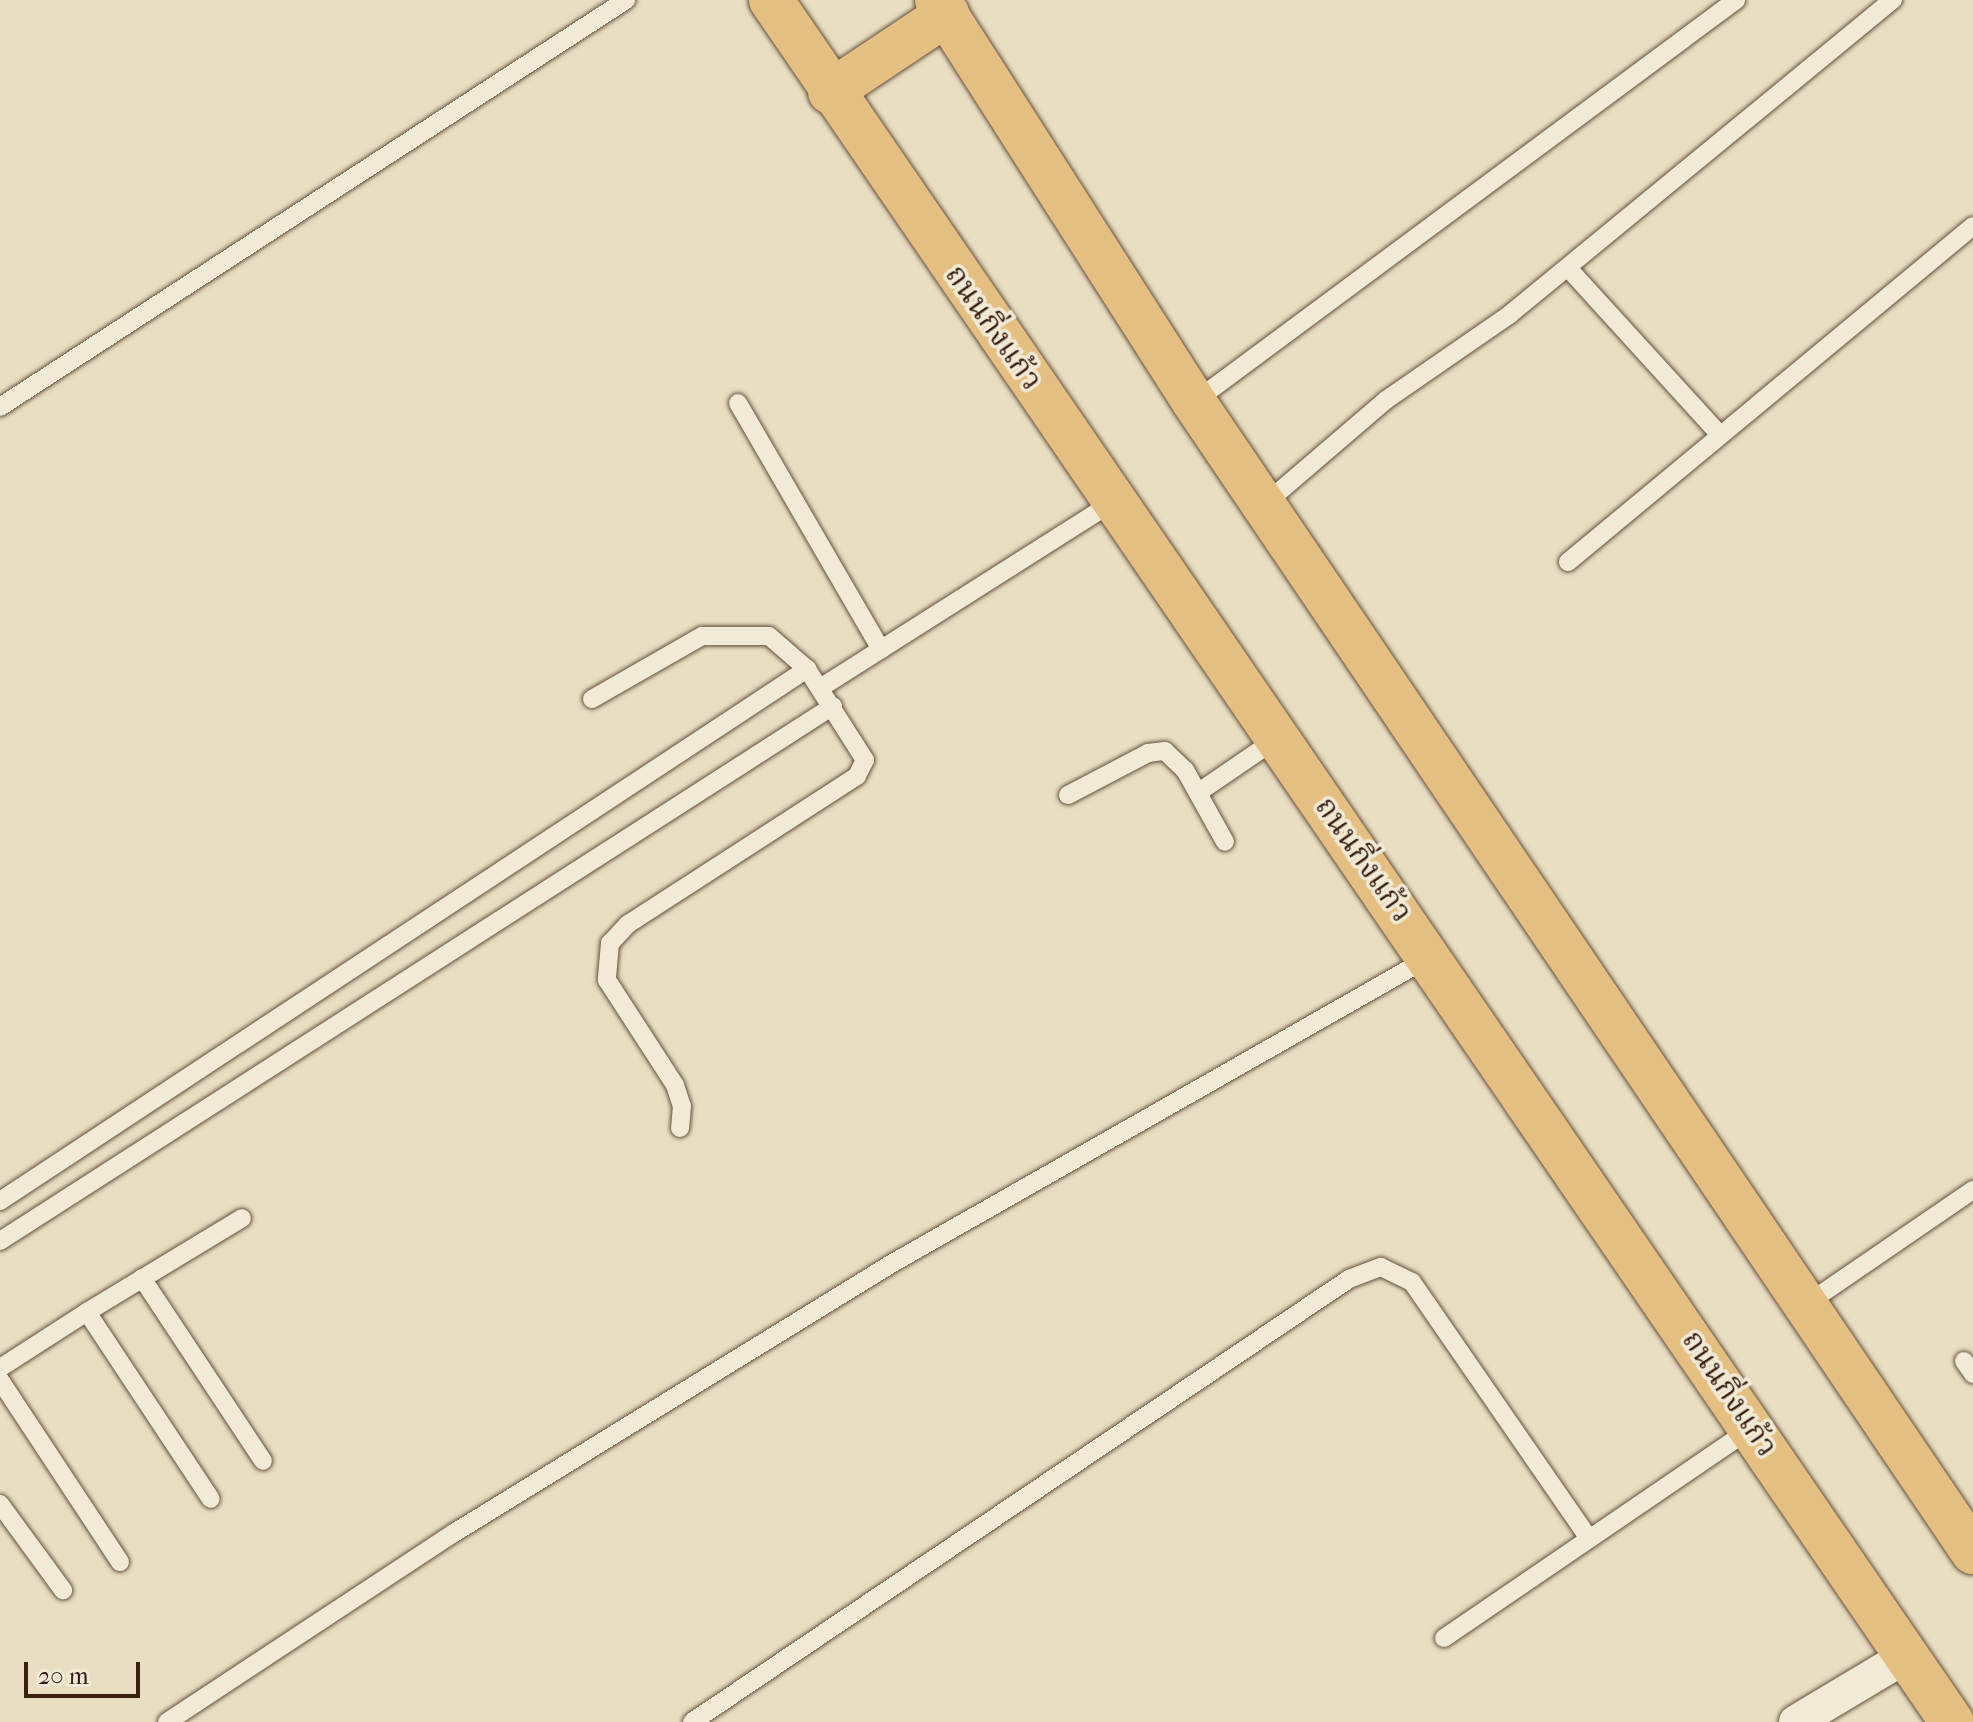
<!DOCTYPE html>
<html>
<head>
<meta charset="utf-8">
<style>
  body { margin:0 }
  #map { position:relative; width:1973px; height:1722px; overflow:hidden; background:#e9dec2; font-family:"IM FELL French Canon","Noto Serif Thai",serif }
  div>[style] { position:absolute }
  .roads { filter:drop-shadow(0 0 2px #65503d) drop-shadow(0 0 2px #65503d) }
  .lane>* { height:18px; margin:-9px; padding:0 9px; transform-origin:9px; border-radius:9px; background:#f1ead7 }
  .street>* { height:34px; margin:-17px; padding:0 17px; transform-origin:17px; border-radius:17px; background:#f1ead7 }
  .primary>* { height:44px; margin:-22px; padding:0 22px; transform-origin:22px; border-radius:22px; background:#e4bf81 }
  span { translate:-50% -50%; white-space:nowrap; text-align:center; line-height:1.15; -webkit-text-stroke:7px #f1ead7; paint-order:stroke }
  .street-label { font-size:30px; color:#392011 }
  .scale { position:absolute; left:24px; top:1662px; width:116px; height:36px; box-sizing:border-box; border:4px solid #392011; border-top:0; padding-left:10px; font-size:24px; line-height:28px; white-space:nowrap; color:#392011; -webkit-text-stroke:6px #f1ead7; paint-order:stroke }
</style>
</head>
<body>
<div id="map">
  <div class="roads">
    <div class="lane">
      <div style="left:1568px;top:268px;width:226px;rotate:47.7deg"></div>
      <div style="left:1194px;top:402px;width:675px;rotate:-36.56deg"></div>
      <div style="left:738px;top:403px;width:285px;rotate:59.9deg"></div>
      <div style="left:0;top:407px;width:747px;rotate:-33.03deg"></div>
      <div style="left:1267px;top:502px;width:157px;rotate:-40.6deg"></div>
      <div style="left:1386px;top:400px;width:150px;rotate:-34.6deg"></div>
      <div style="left:1509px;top:315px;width:497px;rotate:-39.4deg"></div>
      <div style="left:1568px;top:562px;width:526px;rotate:-39.68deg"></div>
      <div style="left:820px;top:688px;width:347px;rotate:-32.4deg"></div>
      <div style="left:592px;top:699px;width:127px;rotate:-29.8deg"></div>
      <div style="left:702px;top:636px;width:67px"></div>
      <div style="left:769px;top:636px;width:50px;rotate:41deg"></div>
      <div style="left:807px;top:669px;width:108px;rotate:57.5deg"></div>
      <div style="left:865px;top:760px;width:18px;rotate:117deg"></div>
      <div style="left:857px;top:776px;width:273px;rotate:147.1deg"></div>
      <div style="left:628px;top:924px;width:26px;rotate:133deg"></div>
      <div style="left:610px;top:943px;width:37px;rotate:95deg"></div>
      <div style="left:607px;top:980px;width:125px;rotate:57.1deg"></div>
      <div style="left:675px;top:1085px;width:22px;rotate:72deg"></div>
      <div style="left:682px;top:1106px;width:22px;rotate:95deg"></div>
      <div style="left:1199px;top:792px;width:96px;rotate:-34.4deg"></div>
      <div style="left:1068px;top:795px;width:90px;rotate:-27.7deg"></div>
      <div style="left:1148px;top:753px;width:17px;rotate:-7deg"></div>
      <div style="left:1165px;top:751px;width:28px;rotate:44deg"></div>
      <div style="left:1185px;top:770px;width:82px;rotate:60.9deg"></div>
      <div style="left:0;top:1201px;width:967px;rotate:-33.39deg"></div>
      <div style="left:0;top:1241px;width:990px;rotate:-32.71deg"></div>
      <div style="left:142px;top:1278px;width:219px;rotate:56.5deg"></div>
      <div style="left:1805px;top:1305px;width:204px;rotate:-34.4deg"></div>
      <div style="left:87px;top:1312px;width:181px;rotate:-31.2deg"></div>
      <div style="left:1964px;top:1361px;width:16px;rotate:55deg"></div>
      <div style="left:0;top:1368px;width:103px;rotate:-32.8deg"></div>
      <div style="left:87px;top:1312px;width:224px;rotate:56.5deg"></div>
      <div style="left:0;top:1380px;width:218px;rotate:56.6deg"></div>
      <div style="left:0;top:1504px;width:107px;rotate:53.8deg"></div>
      <div style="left:1444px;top:1638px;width:373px;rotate:-34.3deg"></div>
      <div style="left:167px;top:1722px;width:344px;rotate:-33.4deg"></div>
      <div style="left:454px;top:1533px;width:513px;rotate:-31.61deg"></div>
      <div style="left:891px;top:1264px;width:620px;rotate:-29.66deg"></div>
      <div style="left:692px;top:1722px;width:792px;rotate:-33.99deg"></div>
      <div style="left:1349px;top:1279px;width:34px;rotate:-21deg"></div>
      <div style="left:1381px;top:1267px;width:34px;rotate:26deg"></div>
      <div style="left:1412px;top:1282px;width:312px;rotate:55.4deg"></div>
    </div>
    <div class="street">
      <div style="left:1796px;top:1722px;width:131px;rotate:-30.9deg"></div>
    </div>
    <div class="primary">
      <div style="left:771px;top:0;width:2088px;rotate:55.56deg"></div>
      <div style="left:937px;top:0;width:477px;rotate:57.4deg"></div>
      <div style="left:1194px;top:402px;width:1389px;rotate:55.89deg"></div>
      <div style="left:830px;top:92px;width:141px;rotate:-33.7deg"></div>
    </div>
  </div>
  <div class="street-label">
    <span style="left:993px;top:328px;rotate:55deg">ถนนกิ่งแก้ว</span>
    <span style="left:1363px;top:860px;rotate:55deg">ถนนกิ่งแก้ว</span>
    <span style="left:1729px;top:1394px;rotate:56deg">ถนนกิ่งแก้ว</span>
  </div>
  <div class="scale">20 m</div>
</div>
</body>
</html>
